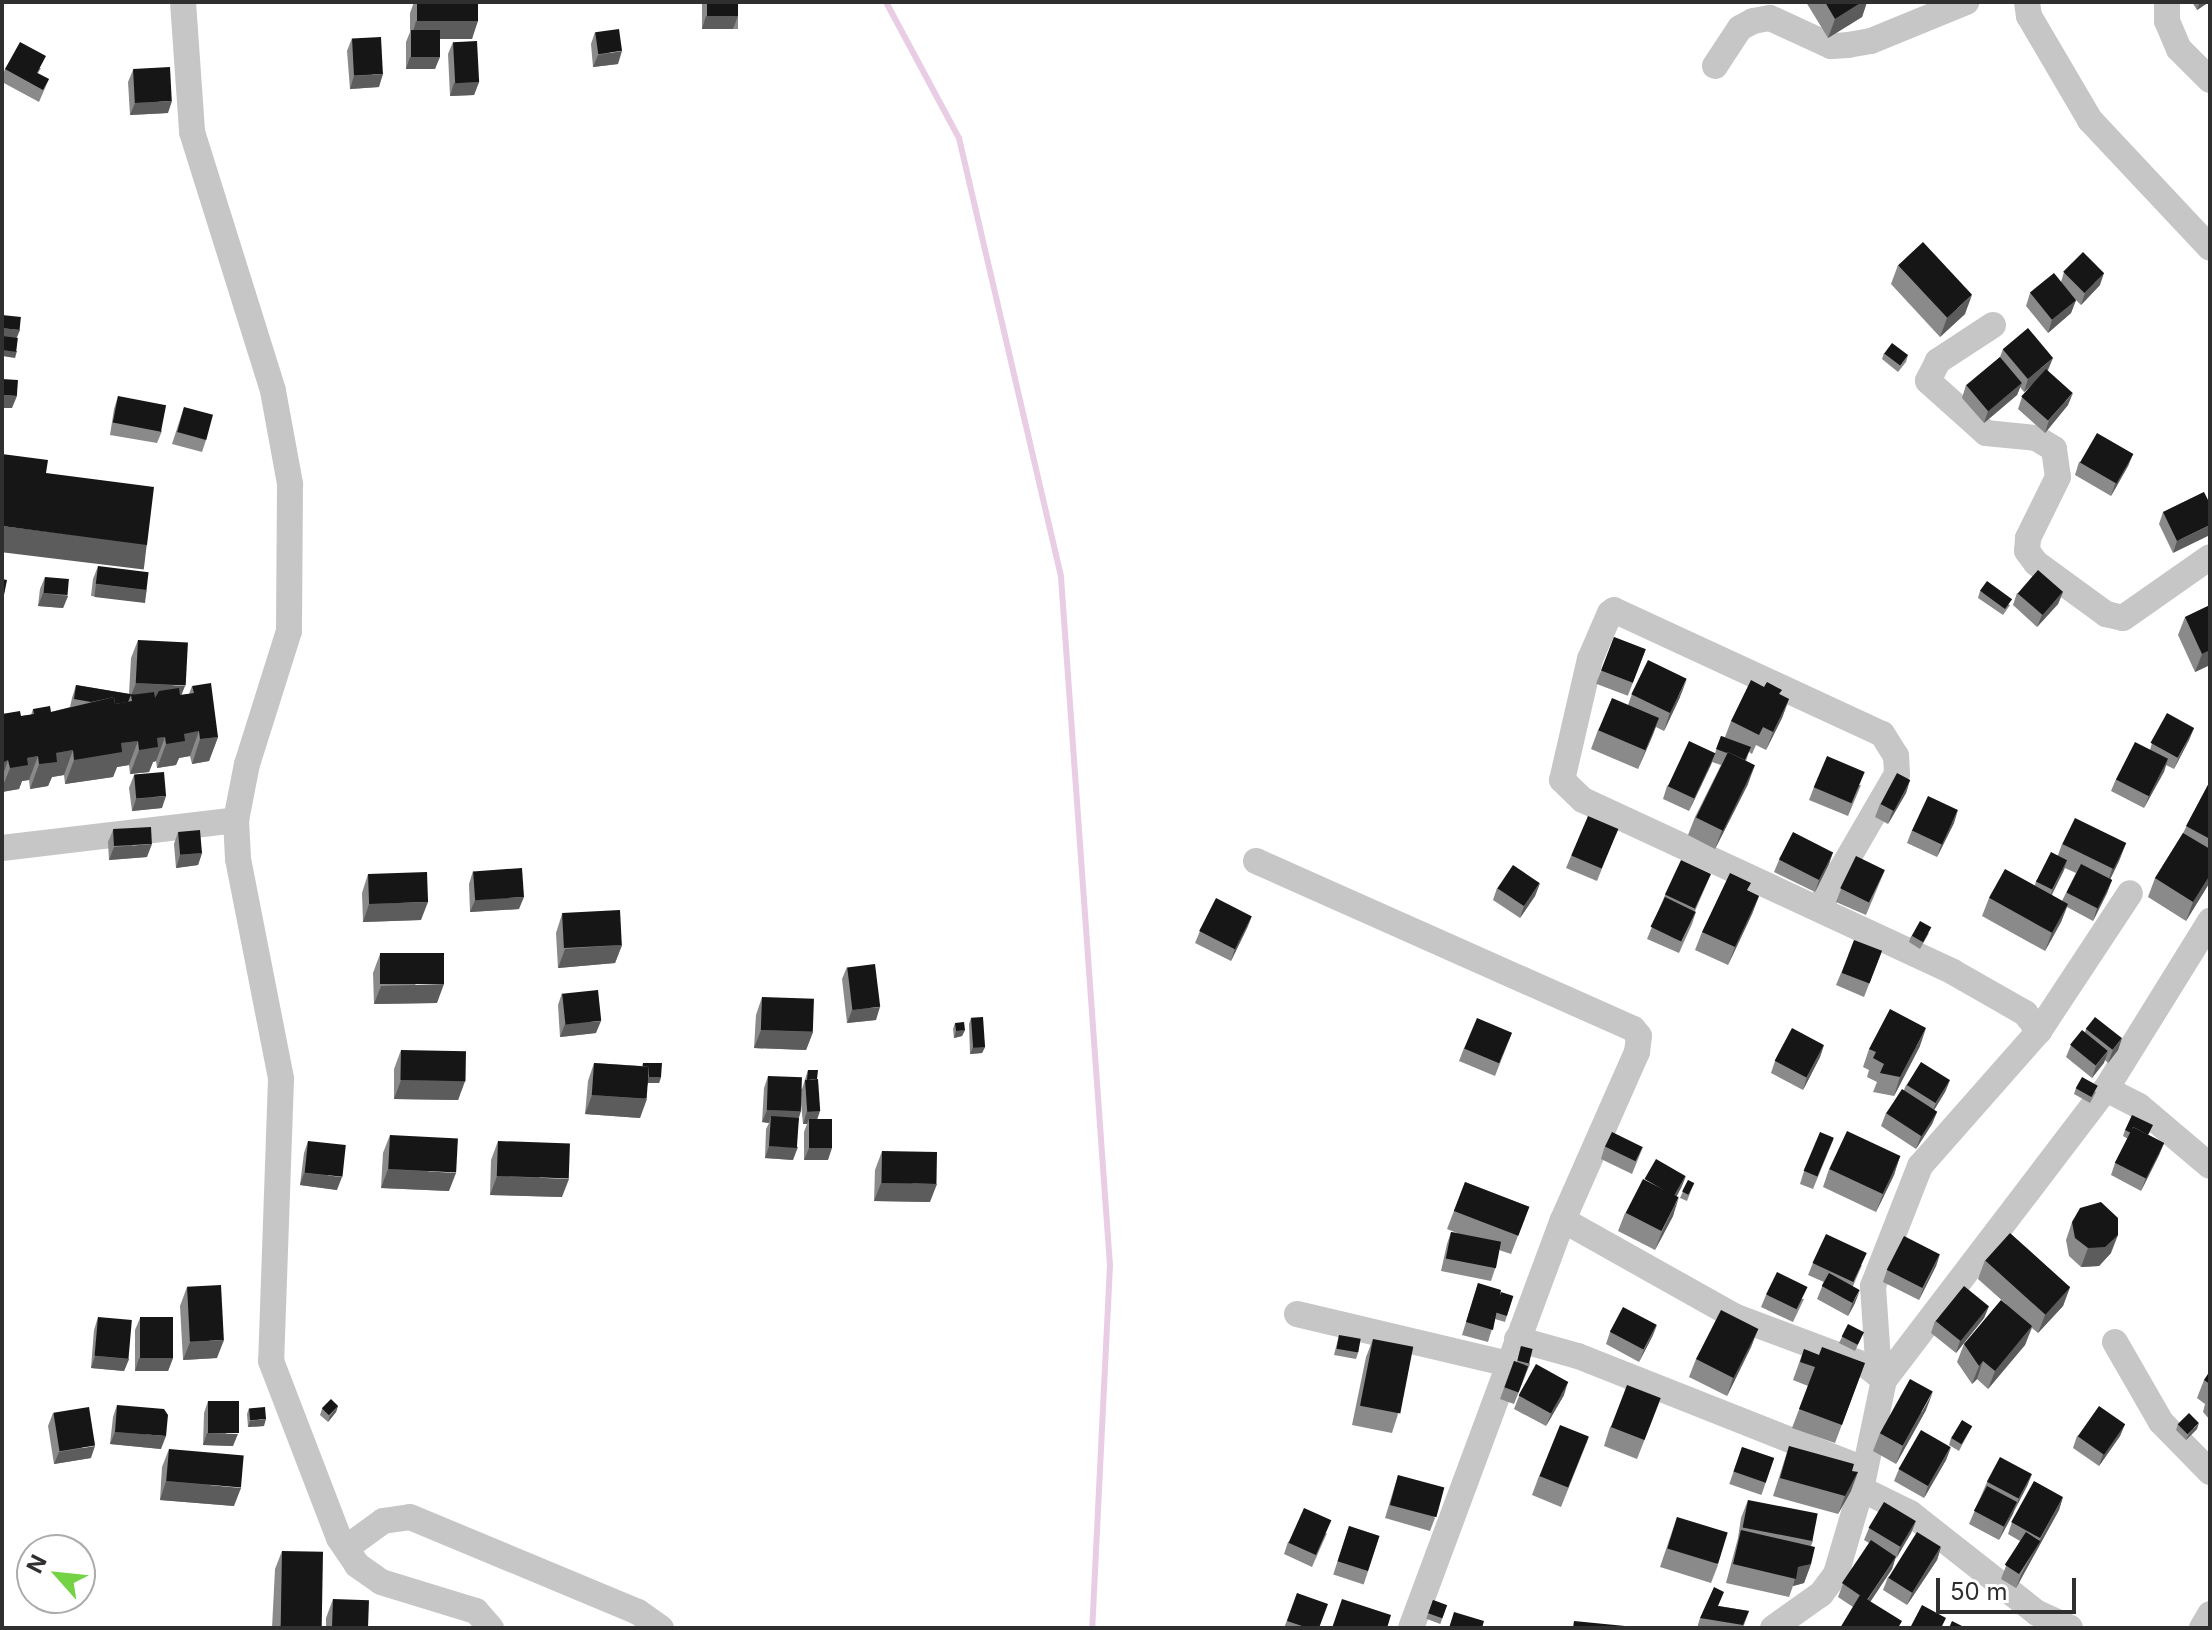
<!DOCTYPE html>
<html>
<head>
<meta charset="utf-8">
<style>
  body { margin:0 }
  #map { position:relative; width:2212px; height:1630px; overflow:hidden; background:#fff; font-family:Inter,sans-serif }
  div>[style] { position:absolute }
  .stream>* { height:6px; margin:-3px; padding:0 3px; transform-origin:3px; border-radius:3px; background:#e8cde5 }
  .minor>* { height:26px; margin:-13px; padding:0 13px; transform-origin:13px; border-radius:13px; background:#c6c6c6 }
  .wall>* { inset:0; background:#8a8a8a; transform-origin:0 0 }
  .shaded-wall>* { inset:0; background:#5c5c5c; transform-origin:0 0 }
  .building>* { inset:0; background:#161616; transform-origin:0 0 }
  span { translate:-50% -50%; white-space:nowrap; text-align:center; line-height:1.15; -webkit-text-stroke:8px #fff; paint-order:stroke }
  .frame { position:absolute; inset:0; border:4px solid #2f2f2f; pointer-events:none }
  .north { position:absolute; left:16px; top:1534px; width:80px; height:80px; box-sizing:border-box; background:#fff; border:2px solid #acacac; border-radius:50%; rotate:297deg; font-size:22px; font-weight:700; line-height:32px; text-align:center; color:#2f2f2f }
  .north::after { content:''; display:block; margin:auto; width:28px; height:36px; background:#74d245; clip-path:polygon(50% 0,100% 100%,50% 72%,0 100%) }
  .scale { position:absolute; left:1936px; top:1578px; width:140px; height:36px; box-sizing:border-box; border:4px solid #2f2f2f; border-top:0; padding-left:10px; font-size:24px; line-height:28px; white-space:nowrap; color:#2f2f2f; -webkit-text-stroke:6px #fff; paint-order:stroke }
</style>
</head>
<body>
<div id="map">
  <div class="stream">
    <div style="left:886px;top:2px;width:154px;rotate:61.8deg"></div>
    <div style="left:959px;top:138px;width:451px;rotate:76.9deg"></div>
    <div style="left:1061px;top:577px;width:690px;rotate:85.93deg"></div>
    <div style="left:1110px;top:1265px;width:363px;rotate:92.8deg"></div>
  </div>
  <div class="minor">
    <div style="left:183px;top:2px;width:130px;rotate:86deg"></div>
    <div style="left:192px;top:132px;width:271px;rotate:72.6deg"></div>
    <div style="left:273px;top:391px;width:95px;rotate:79.6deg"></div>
    <div style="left:290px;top:484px;width:147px;rotate:90.4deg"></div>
    <div style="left:289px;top:631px;width:139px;rotate:107.5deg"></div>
    <div style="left:247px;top:764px;width:57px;rotate:101.1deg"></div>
    <div style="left:236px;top:820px;width:39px;rotate:87deg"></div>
    <div style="left:238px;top:859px;width:224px;rotate:78.9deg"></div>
    <div style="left:281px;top:1079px;width:282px;rotate:92deg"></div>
    <div style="left:271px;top:1361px;width:190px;rotate:69deg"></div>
    <div style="left:339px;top:1538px;width:32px;rotate:56deg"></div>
    <div style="left:357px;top:1565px;width:29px;rotate:35deg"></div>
    <div style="left:381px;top:1582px;width:99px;rotate:17deg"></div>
    <div style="left:476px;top:1611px;width:23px;rotate:49deg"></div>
    <div style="left:2027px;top:2px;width:14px;rotate:82deg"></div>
    <div style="left:2029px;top:16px;width:121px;rotate:59.6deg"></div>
    <div style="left:2090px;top:120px;width:175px;rotate:46.8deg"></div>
    <div style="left:2167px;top:2px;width:19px;rotate:90deg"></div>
    <div style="left:2167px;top:21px;width:30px;rotate:67deg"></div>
    <div style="left:2179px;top:49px;width:44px;rotate:45deg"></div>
    <div style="left:1715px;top:66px;width:45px;rotate:-56.7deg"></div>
    <div style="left:1740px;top:28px;width:15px;rotate:-28deg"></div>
    <div style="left:1753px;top:21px;width:17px;rotate:-10deg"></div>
    <div style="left:1770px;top:18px;width:67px;rotate:24.7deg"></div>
    <div style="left:1831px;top:46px;width:17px;rotate:-3deg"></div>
    <div style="left:1848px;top:45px;width:23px;rotate:-10deg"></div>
    <div style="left:1871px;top:41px;width:103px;rotate:-22.3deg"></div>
    <div style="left:1993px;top:325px;width:66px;rotate:146.8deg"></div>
    <div style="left:1938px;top:361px;width:22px;rotate:117deg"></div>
    <div style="left:1928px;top:381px;width:78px;rotate:41.9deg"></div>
    <div style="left:1986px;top:433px;width:50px;rotate:5.7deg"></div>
    <div style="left:2036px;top:438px;width:21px;rotate:31deg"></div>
    <div style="left:2054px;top:449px;width:28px;rotate:82deg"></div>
    <div style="left:2058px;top:477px;width:68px;rotate:116.2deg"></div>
    <div style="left:2028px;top:538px;width:13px;rotate:94deg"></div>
    <div style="left:2027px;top:551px;width:15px;rotate:53deg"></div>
    <div style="left:2036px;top:563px;width:87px;rotate:36.1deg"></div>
    <div style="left:2106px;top:614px;width:17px;rotate:13deg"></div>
    <div style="left:2123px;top:618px;width:106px;rotate:-35deg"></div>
    <div style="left:2px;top:848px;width:236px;rotate:-6.8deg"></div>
    <div style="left:1256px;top:861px;width:413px;rotate:24deg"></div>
    <div style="left:1633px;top:1029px;width:9px;rotate:49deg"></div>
    <div style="left:1639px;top:1036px;width:16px;rotate:97deg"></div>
    <div style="left:1637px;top:1052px;width:184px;rotate:113.8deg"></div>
    <div style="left:1819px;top:908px;width:155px;rotate:-59.8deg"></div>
    <div style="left:1897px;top:774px;width:18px;rotate:-93deg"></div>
    <div style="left:1896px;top:756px;width:26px;rotate:-122deg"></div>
    <div style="left:1882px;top:734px;width:295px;rotate:-155.2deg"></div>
    <div style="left:1614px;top:610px;width:5px;rotate:143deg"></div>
    <div style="left:1610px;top:613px;width:50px;rotate:113.5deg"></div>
    <div style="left:1590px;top:659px;width:124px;rotate:103deg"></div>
    <div style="left:1562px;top:780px;width:29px;rotate:44deg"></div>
    <div style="left:1583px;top:800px;width:408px;rotate:24.9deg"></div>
    <div style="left:1953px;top:972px;width:83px;rotate:29.7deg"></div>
    <div style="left:2025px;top:1013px;width:23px;rotate:52deg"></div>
    <div style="left:2106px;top:1089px;width:37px;rotate:27deg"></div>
    <div style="left:2139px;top:1106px;width:93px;rotate:40.2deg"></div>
    <div style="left:1297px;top:1314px;width:217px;rotate:13.3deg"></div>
    <div style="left:1517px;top:1339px;width:63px;rotate:15.6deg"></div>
    <div style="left:1578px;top:1356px;width:304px;rotate:21.6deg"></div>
    <div style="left:2115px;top:1342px;width:92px;rotate:60.1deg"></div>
    <div style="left:2161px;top:1422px;width:70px;rotate:45.6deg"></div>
    <div style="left:1879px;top:1375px;width:89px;rotate:-93.9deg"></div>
    <div style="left:1873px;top:1286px;width:129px;rotate:-68.6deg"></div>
    <div style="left:1920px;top:1166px;width:180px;rotate:-48.6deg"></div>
    <div style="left:2039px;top:1031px;width:165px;rotate:-56.6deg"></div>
    <div style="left:1861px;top:1489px;width:55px;rotate:26.1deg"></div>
    <div style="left:1910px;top:1513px;width:162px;rotate:38.2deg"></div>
    <div style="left:2037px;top:1613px;width:36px;rotate:24deg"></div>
    <div style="left:346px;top:1548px;width:46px;rotate:-36.1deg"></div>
    <div style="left:383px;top:1521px;width:27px;rotate:-8deg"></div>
    <div style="left:410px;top:1517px;width:247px;rotate:22.6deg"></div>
    <div style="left:638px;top:1612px;width:28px;rotate:35deg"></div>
    <div style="left:1411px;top:1628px;width:435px;rotate:-69.6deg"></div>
    <div style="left:1563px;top:1220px;width:198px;rotate:29.3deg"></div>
    <div style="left:1736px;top:1317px;width:140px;rotate:20.5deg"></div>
    <div style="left:1867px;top:1366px;width:22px;rotate:39deg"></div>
    <div style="left:1773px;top:1628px;width:59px;rotate:-35.3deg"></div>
    <div style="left:1821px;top:1594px;width:25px;rotate:-53deg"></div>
    <div style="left:1836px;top:1574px;width:89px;rotate:-73.6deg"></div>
    <div style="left:1861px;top:1489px;width:111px;rotate:-78.1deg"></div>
    <div style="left:1884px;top:1380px;width:366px;rotate:-52.7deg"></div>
    <div style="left:2106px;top:1089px;width:198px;rotate:-58.2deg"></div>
    <div style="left:2202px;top:1628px;width:16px;rotate:-60deg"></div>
  </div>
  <div class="wall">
    <div style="clip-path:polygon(414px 2px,478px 2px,472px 39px,440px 39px,435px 69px,406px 69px,406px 42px,410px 32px,410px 13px)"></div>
    <div style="left:702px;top:2px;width:36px;height:27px"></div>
    <div style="clip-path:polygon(1806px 2px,1867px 2px,1862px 17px,1828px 38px)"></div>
    <div style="clip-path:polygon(2192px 2px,2209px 2px,2197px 10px)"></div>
    <div style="clip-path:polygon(595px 32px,618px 64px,593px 67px,591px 44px)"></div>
    <div style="clip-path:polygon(352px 38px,379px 87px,350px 89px,347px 51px)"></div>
    <div style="clip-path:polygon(453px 42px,479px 82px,474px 95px,450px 96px,448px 54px)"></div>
    <div style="clip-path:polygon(41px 68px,38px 73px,49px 79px,39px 102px,2px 82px,2px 77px,5px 69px)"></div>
    <div style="clip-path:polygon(133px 70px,168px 113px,130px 115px,128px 82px)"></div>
    <div style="clip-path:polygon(1898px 265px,1965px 314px,1940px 337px,1891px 284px)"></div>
    <div style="clip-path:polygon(2064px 272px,2100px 285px,2081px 305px,2075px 299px,2076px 300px,2071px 313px,2048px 333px,2026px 306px,2030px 293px,2061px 282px)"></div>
    <div style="clip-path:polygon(2003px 349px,2048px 371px,2068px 405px,2045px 433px,2018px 409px,2022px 397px,2034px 383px,2024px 392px,2020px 387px,2017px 395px,1984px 423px,1962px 398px,1966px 385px,2000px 357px)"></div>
    <div style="clip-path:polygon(1884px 353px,1908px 355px,1906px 362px,1898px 372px,1882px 359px)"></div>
    <div style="clip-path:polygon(118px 396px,162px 431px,157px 443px,110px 435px,114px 409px)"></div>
    <div style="clip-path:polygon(184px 407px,206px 440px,202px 452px,172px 444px)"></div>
    <div style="clip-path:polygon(2133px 454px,2128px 466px,2111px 496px,2075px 475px,2079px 462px)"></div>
    <div style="clip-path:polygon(2204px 492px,2173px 553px,2159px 524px,2163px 512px)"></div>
    <div style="clip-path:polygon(98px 566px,147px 590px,142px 602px,91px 596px,93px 579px)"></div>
    <div style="clip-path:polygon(45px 577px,68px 596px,63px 608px,38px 606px,40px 589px)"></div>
    <div style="clip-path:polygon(1980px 591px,2010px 605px,2003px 615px,1978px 598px)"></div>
    <div style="clip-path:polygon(2063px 592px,2058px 604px,2037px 627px,2013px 605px,2017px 593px)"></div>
    <div style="clip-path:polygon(2210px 605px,2210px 665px,2195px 672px,2178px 635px,2185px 617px)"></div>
    <div style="left:1614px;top:637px;width:34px;height:50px;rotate:21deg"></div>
    <div style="clip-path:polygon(138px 640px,181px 695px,189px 694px,192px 686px,218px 737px,209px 761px,192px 764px,190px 756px,179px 758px,176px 765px,157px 768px,156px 761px,153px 762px,149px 772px,130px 774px,129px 765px,117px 767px,113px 777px,65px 784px,64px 775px,52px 777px,48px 786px,30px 789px,29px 780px,22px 781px,19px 789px,2px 792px,2px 714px,21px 716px,31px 715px,33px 709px,51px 712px,70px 707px,72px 698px,76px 685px,129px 694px,131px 658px)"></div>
    <div style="clip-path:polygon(1632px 694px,1680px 697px,1664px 731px,1656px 727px,1638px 769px,1591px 749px,1598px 730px,1628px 705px)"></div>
    <div style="clip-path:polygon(1780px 694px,1789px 699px,1782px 718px,1766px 750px,1756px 745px,1752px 754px,1749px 752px,1746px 761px,1748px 784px,1715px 849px,1688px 835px,1695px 817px,1721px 765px,1712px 762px,1689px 811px,1663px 799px,1667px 786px,1715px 753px,1721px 736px,1725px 737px,1731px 721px)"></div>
    <div style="clip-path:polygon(2194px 728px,2189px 740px,2174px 769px,2166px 765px,2144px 808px,2111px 791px,2116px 779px,2150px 750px,2152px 743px)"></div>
    <div style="clip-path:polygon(134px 775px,162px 808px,132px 811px,129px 788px)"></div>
    <div style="clip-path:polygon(1910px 780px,1906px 793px,1888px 824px,1875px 817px,1880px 804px)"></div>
    <div style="clip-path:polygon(2210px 781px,2210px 882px,2186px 921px,2148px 897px,2155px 878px,2183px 833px)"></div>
    <div style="clip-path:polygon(1861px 785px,1848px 816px,1809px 800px,1814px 787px)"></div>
    <div style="clip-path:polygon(1954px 823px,1937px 857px,1907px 843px,1912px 830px)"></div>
    <div style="clip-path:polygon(113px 830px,147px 857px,109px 860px,108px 842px)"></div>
    <div style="clip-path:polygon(178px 832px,202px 853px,198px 865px,176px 868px,174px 844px)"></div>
    <div style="clip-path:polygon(1613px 841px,1597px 881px,1566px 868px,1571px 856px)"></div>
    <div style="clip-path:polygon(evenodd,2126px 843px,2119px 861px,2110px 879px,2112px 880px,2107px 893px,2093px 921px,2067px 907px,2061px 922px,2045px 951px,1982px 916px,1989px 898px,2035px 885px,2036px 881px,2058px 855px,2062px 844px,2126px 843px,2065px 868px,2076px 873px,2062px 901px,2052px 895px,2065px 868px)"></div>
    <div style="clip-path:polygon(1833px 852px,1829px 864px,1815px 892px,1774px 872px,1779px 860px)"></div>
    <div style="clip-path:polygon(1885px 870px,1866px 915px,1836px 902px,1841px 889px)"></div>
    <div style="clip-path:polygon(473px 871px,519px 909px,470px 912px,469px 884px)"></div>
    <div style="clip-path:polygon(368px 874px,421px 920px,363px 922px,362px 893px)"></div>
    <div style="clip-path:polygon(1711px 874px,1695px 911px,1696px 912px,1692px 924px,1679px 953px,1647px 939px,1665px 895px)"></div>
    <div style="clip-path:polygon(1540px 883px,1535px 896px,1520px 918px,1493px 900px,1497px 888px)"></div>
    <div style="clip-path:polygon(1748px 891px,1759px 896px,1752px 914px,1728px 965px,1695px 950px,1702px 932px)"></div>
    <div style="clip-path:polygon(562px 914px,622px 945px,615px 963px,558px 968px,556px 933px)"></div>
    <div style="clip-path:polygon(1252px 916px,1247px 928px,1231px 961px,1195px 943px,1200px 931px)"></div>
    <div style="clip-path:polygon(1929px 933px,1920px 949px,1909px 942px,1911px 936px)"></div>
    <div style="clip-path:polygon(1882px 951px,1864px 997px,1836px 985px,1841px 973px)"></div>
    <div style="clip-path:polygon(380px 954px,437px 1003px,374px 1004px,373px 973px)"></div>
    <div style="clip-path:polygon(847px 967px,876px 1020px,847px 1023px,842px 979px)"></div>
    <div style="clip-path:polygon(562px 993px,596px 1033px,560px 1037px,558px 1005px)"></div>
    <div style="clip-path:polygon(762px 997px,813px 1032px,806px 1050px,754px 1048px,756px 1015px)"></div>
    <div style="clip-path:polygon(971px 1018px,985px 1047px,982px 1053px,970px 1054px,969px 1024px)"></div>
    <div style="clip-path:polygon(955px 1023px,965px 1030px,962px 1036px,954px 1038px,953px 1029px)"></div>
    <div style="clip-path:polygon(2086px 1029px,2122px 1038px,2118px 1050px,2108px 1063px,2105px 1060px,2092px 1078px,2066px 1057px,2071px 1045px,2085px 1032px)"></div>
    <div style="clip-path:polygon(1512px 1033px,1495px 1076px,1459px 1061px,1464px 1048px)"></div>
    <div style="clip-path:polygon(1824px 1045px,1820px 1057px,1803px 1090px,1771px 1073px,1775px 1061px)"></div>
    <div style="clip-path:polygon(1920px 1046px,1894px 1096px,1873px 1092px,1877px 1082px,1867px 1077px,1869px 1070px,1863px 1067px,1869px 1049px)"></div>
    <div style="clip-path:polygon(401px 1050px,465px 1081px,458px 1100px,394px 1099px,394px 1069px)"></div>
    <div style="clip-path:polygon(594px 1063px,642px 1066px,643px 1063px,661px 1077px,659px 1083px,648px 1083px,640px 1118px,585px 1114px,588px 1081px)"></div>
    <div style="clip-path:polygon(808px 1070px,817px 1119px,828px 1160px,804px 1160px,804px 1132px,807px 1124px,803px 1124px,801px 1104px,793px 1160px,765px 1158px,766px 1129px,769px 1123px,762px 1122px,764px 1088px,768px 1076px,802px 1089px)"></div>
    <div style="clip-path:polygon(1950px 1080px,1945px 1092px,1934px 1110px,1937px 1112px,1932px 1124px,1916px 1149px,1881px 1126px,1886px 1113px,1904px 1090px,1906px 1085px)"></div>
    <div style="clip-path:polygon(2076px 1088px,2096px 1092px,2090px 1103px,2074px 1094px)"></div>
    <div style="clip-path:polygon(2125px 1130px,2149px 1135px,2164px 1143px,2159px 1155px,2141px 1191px,2111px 1175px,2115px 1163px,2128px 1139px,2123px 1136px)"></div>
    <div style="clip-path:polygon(390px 1135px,449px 1191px,381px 1188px,383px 1153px)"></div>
    <div style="clip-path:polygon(1834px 1138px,1813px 1189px,1800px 1184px,1804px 1171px)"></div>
    <div style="clip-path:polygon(308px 1141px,337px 1190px,300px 1185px,304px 1153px)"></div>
    <div style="clip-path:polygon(498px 1141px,562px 1197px,490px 1195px,491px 1160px)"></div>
    <div style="clip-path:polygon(1605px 1146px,1643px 1147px,1632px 1174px,1601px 1159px)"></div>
    <div style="clip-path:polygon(882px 1151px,930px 1202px,874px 1201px,875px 1170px)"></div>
    <div style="clip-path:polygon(1900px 1156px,1894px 1175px,1876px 1212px,1823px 1187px,1829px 1169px)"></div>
    <div style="clip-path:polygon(1686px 1176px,1677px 1196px,1673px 1216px,1655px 1250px,1618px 1231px,1625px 1213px)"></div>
    <div style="clip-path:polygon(1688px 1180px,1694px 1183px,1687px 1201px,1680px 1198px)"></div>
    <div style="clip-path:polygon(1465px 1182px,1529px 1207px,1511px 1254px,1499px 1250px,1495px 1269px,1491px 1281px,1441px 1271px,1447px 1244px,1451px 1232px,1457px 1233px,1447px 1229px)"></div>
    <div style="clip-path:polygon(2072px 1222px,2111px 1253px,2099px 1266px,2081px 1267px,2069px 1256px,2066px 1240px)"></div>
    <div style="clip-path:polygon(1940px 1254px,1936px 1266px,1919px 1300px,1883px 1282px,1887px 1270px)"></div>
    <div style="clip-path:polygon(1985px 1260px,2070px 1287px,2063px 1306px,2038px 1333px,2032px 1328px,2025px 1345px,1988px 1389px,1977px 1379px,1972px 1384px,1957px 1362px,1964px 1344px,2006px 1304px,1978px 1279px)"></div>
    <div style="clip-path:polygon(1813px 1263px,1862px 1265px,1853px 1286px,1855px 1303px,1848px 1316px,1817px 1299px,1824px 1282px,1808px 1275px)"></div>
    <div style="clip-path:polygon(1478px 1283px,1500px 1295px,1513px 1296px,1505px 1322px,1495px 1319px,1488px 1342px,1462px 1335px)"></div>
    <div style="clip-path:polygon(187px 1287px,217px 1358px,183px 1360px,180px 1306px)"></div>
    <div style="clip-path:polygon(1766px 1295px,1804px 1299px,1793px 1322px,1761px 1307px)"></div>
    <div style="clip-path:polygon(1989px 1306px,1984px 1318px,1956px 1353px,1931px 1333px,1935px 1321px)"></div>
    <div style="clip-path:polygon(98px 1317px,129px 1359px,124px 1371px,91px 1368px,94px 1330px)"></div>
    <div style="clip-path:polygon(140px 1318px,173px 1358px,168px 1371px,135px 1371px,135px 1330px)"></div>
    <div style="clip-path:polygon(1657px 1325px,1652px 1337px,1639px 1362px,1606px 1344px,1610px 1332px)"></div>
    <div style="clip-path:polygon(1758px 1329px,1751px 1347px,1727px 1396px,1689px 1377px,1696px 1359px)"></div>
    <div style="clip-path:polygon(1339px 1335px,1358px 1353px,1356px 1359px,1334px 1355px)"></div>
    <div style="clip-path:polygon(1842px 1337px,1861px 1338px,1855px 1351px,1839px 1343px)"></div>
    <div style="clip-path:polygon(1373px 1339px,1398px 1414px,1392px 1433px,1352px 1425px,1366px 1357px)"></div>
    <div style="clip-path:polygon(1521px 1346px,1530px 1364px,1514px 1404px,1500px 1399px,1514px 1361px,1517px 1362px)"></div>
    <div style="clip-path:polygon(1804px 1349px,1819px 1355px,1865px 1363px,1835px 1443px,1792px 1428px,1808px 1386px,1793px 1380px)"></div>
    <div style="clip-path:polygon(2210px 1371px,2210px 1420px,2203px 1412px,2205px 1404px,2197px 1398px,2204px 1380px)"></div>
    <div style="clip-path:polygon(1564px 1395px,1546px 1426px,1514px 1409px,1519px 1396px)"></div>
    <div style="clip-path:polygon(1661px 1398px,1637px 1459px,1604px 1446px,1610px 1427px)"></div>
    <div style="clip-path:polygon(208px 1401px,233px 1446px,203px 1445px,204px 1413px)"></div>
    <div style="clip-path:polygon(117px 1405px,161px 1449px,110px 1444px,113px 1417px)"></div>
    <div style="clip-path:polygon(338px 1406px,336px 1412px,328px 1422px,320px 1415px,322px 1409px)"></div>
    <div style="clip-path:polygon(249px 1408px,264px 1426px,248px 1427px,247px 1414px)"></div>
    <div style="clip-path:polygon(1926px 1410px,1896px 1464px,1873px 1451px,1880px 1433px)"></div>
    <div style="clip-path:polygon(53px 1413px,91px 1458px,54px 1464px,48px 1426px)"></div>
    <div style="clip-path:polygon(2125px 1424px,2120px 1436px,2099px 1466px,2073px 1448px,2077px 1436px)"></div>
    <div style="clip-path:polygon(2178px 1424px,2197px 1429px,2186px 1440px,2176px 1430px)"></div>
    <div style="clip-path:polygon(1972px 1426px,1959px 1451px,1949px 1445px,1951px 1438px)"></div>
    <div style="clip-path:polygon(1589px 1437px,1561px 1507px,1532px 1495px,1539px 1476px)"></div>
    <div style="clip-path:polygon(1789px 1446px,1852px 1471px,1851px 1491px,1838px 1514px,1773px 1496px)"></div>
    <div style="left:1742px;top:1447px;width:34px;height:39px;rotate:19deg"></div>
    <div style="clip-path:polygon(1951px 1447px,1946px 1460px,1924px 1498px,1894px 1481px,1899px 1469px)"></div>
    <div style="clip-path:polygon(169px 1449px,234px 1506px,160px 1500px,162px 1467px)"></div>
    <div style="clip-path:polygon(2032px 1474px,2027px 1486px,1999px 1540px,1969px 1524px,1987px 1482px)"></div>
    <div style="clip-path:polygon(1398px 1475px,1435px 1518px,1430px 1531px,1385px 1518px)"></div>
    <div style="clip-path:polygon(2063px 1497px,2059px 1510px,2016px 1588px,2001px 1579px,2006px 1566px,2020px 1541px,2008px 1534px,2012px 1522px)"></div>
    <div style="clip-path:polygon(1748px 1500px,1813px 1541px,1811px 1546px,1811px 1564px,1804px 1583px,1793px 1586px,1789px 1597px,1726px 1583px,1738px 1538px,1741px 1518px)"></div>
    <div style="clip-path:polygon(1677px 1517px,1718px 1565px,1711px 1583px,1660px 1567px)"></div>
    <div style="clip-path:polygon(1916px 1521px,1911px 1533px,1895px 1559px,1892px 1569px,1870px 1601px,1853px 1607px,1838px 1597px,1843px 1584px,1869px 1543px,1864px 1540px,1869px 1528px)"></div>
    <div style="left:1349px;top:1526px;width:32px;height:51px;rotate:18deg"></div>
    <div style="clip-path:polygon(1327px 1533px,1312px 1567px,1284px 1554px,1288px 1542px)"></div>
    <div style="clip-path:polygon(1941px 1547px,1937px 1560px,1907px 1605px,1883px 1590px,1888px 1577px)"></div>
    <div style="clip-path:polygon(282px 1551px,319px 1628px,272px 1628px,275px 1569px)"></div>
    <div style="clip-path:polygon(1297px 1593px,1320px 1628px,1284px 1628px)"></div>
    <div style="clip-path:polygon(333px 1599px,369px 1628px,326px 1628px,326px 1618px)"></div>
    <div style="left:1433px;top:1600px;width:15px;height:20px;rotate:20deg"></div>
    <div style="clip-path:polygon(1719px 1606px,1749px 1611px,1743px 1628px,1697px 1628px,1700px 1618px)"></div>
  </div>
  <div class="shaded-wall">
    <div style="clip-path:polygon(1862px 2px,1867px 2px,1862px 17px,1828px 38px,1835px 19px)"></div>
    <div style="clip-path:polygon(2200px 2px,2209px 2px,2197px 10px)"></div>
    <div style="clip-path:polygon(706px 16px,738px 16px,733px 29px,702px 29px)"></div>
    <div style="clip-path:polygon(416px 21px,478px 21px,472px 39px,411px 39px)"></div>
    <div style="clip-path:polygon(622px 51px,618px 64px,593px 67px,598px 55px)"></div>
    <div style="clip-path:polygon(410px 57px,440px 57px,435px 69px,406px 69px)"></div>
    <div style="clip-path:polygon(383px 74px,379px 87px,350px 89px,354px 76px)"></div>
    <div style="clip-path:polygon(479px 82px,474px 95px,450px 96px,454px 83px)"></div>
    <div style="clip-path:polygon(172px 101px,168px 113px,130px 115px,135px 103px)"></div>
    <div style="clip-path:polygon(2104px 273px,2100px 285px,2081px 305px,2085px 293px)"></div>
    <div style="clip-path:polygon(1972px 295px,1965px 314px,1940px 337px,1947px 318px)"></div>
    <div style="clip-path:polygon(2076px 300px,2071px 313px,2048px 333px,2052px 320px)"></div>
    <div style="clip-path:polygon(2px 328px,20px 330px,15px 342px,2px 341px)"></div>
    <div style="clip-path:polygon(2px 350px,17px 351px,15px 358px,2px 356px)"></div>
    <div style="clip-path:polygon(2053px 358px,2048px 370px,2024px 392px,2028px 379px)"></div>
    <div style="clip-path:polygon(2022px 383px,2017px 395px,1984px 423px,1988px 411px)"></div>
    <div style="clip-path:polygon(2073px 393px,2068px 405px,2045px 433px,2049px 420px)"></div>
    <div style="clip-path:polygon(2px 395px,17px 396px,12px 408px,2px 408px)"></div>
    <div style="clip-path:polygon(2133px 454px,2128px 466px,2111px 496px,2115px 484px)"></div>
    <div style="clip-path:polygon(2210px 525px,2210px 535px,2173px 553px,2177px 541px)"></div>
    <div style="left:2px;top:526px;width:146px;height:26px;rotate:7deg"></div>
    <div style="left:96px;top:584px;width:51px;height:13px;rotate:7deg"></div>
    <div style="clip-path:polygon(2063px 592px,2058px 604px,2037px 627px,2042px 615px)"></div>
    <div style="clip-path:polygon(43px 593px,68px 596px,63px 608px,38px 606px)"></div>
    <div style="clip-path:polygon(2210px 650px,2210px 665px,2195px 672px,2202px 654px)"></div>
    <div style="clip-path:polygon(1687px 679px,1680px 697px,1664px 731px,1670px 712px)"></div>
    <div style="clip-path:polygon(136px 683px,185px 686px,178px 704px,131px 696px)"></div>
    <div style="clip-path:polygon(1789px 699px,1782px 718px,1766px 750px,1773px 732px)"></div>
    <div style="clip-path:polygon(1659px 718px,1652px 737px,1638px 769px,1645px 751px)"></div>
    <div style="clip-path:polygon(2194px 728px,2189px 740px,2174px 769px,2179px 757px)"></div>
    <div style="clip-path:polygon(199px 731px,190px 756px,179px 758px,176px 765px,157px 768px,166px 744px,184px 734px)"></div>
    <div style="clip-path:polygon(165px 737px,156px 761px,153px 762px,149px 772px,130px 774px,139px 750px,157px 738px)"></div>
    <div style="clip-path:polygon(218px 737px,209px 761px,192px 764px,200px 739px)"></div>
    <div style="clip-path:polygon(138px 741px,129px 765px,117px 767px,113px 777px,65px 784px,74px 760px,121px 743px)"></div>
    <div style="clip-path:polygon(73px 750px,64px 775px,52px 777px,48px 786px,30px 789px,39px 764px,56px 753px)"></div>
    <div style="clip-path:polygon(1715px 753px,1711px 765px,1689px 811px,1694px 799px)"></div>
    <div style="clip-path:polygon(38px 756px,29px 780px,22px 781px,19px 789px,2px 792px,2px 788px,10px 768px,27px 758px)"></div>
    <div style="clip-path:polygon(2168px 759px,2164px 772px,2144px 808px,2149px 796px)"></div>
    <div style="clip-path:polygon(8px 760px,2px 778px,2px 763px)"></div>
    <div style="clip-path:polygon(1755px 765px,1748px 784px,1715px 849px,1722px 830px)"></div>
    <div style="clip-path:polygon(1910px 780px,1906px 793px,1888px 824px,1892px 812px)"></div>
    <div style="clip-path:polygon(166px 796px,162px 808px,132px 811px,136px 799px)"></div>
    <div style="clip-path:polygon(1958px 810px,1954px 823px,1937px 857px,1941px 845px)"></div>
    <div style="clip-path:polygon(2126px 843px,2119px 861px,2106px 888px,2112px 869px)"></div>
    <div style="clip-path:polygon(152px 844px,147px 857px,109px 860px,114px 847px)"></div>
    <div style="clip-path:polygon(1833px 852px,1829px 864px,1815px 892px,1819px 880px)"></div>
    <div style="clip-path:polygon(202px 853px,198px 865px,176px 868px,180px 855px)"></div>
    <div style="clip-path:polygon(2067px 860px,2063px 872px,2048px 901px,2053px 889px)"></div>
    <div style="clip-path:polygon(2210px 875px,2210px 882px,2186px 921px,2193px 902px)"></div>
    <div style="clip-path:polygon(2112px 880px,2107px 893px,2093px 921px,2097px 908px)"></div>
    <div style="clip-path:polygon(1540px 883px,1535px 896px,1520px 918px,1524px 906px)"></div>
    <div style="clip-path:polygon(1759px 896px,1752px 914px,1728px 965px,1735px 947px)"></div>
    <div style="clip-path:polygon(524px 897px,519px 909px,470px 912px,475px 900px)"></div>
    <div style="clip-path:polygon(428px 902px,421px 920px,363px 922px,369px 904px)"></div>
    <div style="clip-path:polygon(2068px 904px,2061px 922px,2045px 951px,2052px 932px)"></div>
    <div style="clip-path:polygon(1252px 916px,1247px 928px,1231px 961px,1235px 948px)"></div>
    <div style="clip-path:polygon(622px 945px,615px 963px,558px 968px,565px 949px)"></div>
    <div style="clip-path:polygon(444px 984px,437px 1003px,374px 1004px,381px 986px)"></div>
    <div style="clip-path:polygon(880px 1007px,876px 1020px,847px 1023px,852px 1010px)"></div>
    <div style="clip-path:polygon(601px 1021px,596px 1033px,560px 1037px,565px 1024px)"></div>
    <div style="clip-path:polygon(1926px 1028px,1920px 1046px,1894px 1096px,1900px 1077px)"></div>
    <div style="clip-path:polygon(761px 1030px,813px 1032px,806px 1050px,754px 1048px)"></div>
    <div style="clip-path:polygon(965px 1030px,962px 1036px,954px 1038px,956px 1031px)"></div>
    <div style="clip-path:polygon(2122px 1038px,2118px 1050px,2108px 1063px,2113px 1050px)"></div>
    <div style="clip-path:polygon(1824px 1045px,1820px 1057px,1803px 1090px,1807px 1077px)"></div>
    <div style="clip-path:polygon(973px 1047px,985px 1047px,982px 1053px,970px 1054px)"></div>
    <div style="clip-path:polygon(2108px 1051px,2104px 1063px,2092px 1078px,2096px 1066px)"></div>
    <div style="clip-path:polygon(642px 1077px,661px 1077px,659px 1083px,640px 1083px)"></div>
    <div style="clip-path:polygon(401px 1080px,465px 1081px,458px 1100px,394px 1099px)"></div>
    <div style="clip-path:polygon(1950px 1080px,1945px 1092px,1931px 1115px,1936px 1103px)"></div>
    <div style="clip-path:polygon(592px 1095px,647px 1099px,640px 1118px,585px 1114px)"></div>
    <div style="clip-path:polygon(767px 1110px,801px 1111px,797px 1123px,771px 1116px,769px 1123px,762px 1122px)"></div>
    <div style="clip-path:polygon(807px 1111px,820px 1111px,816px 1123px,809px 1119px,807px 1124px,803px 1124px)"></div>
    <div style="clip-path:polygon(1937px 1112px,1932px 1124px,1916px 1149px,1921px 1136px)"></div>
    <div style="clip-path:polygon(2164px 1143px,2159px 1155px,2141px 1191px,2146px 1178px)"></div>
    <div style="clip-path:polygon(769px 1146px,798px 1147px,793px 1160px,765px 1158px)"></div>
    <div style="clip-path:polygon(809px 1148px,832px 1148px,828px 1160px,804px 1160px)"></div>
    <div style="clip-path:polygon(1900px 1156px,1894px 1175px,1876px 1212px,1883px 1194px)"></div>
    <div style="clip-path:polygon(388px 1169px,456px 1173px,449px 1191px,381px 1188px)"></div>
    <div style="clip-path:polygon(304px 1173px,342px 1177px,337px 1190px,300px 1185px)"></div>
    <div style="clip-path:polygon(497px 1176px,569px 1179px,562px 1197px,490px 1195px)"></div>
    <div style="clip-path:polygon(1686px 1176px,1681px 1188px,1668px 1211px,1673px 1198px)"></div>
    <div style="clip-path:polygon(881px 1183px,937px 1184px,930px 1202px,874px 1201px)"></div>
    <div style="clip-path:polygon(1679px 1197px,1673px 1216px,1655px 1250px,1662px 1232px)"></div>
    <div style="clip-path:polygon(2118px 1235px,2111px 1253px,2099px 1266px,2081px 1267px,2088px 1248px)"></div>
    <div style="clip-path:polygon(1940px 1254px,1936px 1266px,1919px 1300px,1924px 1287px)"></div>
    <div style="clip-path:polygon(2070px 1287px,2063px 1306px,2038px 1333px,2045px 1315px)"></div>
    <div style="clip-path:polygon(1860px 1290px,1855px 1303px,1848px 1316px,1852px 1304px)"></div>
    <div style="clip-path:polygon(1989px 1306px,1984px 1318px,1956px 1353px,1960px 1341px)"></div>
    <div style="clip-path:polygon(1657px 1325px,1652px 1337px,1639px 1362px,1644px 1350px)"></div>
    <div style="clip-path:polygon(2032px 1326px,2025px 1345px,1988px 1389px,1995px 1371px)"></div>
    <div style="clip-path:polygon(1758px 1329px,1751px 1347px,1727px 1396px,1733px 1378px)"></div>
    <div style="clip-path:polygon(224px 1340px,217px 1358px,183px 1360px,190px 1342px)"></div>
    <div style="clip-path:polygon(95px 1356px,129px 1359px,124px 1371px,91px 1368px)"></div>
    <div style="clip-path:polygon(139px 1358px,173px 1358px,168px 1371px,135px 1371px)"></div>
    <div style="clip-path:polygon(1983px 1361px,1977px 1379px,1972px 1384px,1979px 1366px)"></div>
    <div style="clip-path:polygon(1568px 1382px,1564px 1395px,1546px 1426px,1551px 1414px)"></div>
    <div style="clip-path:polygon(1933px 1392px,1926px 1410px,1896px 1464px,1903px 1446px)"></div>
    <div style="clip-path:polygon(338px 1406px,336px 1412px,328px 1422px,330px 1416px)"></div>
    <div style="clip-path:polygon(266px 1419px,264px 1426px,248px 1427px,250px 1421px)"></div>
    <div style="clip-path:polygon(2199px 1423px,2197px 1429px,2186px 1440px,2189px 1434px)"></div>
    <div style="clip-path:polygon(2125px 1424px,2120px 1436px,2099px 1466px,2103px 1454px)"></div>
    <div style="clip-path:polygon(115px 1432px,166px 1436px,161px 1449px,110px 1444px)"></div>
    <div style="clip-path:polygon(207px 1433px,238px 1434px,233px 1446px,203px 1445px)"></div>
    <div style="clip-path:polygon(95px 1446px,91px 1458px,54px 1464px,59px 1452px)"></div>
    <div style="clip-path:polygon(1951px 1447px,1946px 1460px,1924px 1498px,1928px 1486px)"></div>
    <div style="clip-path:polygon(1858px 1472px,1851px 1491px,1838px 1514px,1845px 1496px)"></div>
    <div style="clip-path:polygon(2032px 1474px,2027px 1486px,2014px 1511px,2019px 1499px)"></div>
    <div style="clip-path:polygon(166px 1481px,241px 1488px,234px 1506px,160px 1500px)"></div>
    <div style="clip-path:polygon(2063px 1497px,2059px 1510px,2016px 1588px,2021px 1575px)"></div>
    <div style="clip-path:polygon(2017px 1502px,2013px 1514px,1999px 1540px,2004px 1527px)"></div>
    <div style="clip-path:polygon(1916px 1521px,1911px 1533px,1896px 1559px,1900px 1547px)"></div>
    <div style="clip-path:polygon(1941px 1547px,1937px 1560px,1907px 1605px,1912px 1593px)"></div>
    <div style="clip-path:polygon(1896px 1557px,1892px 1569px,1863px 1613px,1867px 1601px)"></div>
    <div style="clip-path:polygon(1811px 1564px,1804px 1583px,1793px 1586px,1798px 1567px)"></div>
  </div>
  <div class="building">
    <div style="left:417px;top:2px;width:61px;height:19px"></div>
    <div style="left:707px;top:2px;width:31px;height:14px"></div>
    <div style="clip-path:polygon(1825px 2px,1862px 2px,1835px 19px)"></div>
    <div style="left:619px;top:29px;width:22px;height:24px;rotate:82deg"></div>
    <div style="left:411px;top:30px;width:29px;height:27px"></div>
    <div style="left:381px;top:37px;width:37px;height:29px;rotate:87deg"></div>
    <div style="left:477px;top:41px;width:41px;height:24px;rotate:87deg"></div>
    <div style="clip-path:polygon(20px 42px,46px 56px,37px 73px,49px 79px,43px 90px,5px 69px)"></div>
    <div style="left:170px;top:67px;width:34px;height:37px;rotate:87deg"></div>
    <div style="left:1923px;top:242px;width:72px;height:34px;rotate:47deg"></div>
    <div style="left:2083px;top:252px;width:30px;height:28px;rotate:45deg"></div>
    <div style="left:2054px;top:273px;width:35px;height:31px;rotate:51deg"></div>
    <div style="left:2px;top:315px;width:19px;height:13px;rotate:6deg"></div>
    <div style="left:2028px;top:328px;width:39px;height:33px;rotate:50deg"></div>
    <div style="left:2px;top:336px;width:16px;height:14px;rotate:7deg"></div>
    <div style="left:1892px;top:343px;width:20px;height:13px;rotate:37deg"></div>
    <div style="left:2000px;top:357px;width:34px;height:44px;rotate:50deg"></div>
    <div style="left:2046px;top:369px;width:36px;height:37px;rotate:42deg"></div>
    <div style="left:2px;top:379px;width:16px;height:16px;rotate:4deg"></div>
    <div style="left:118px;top:396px;width:49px;height:27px;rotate:11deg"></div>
    <div style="left:184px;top:407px;width:30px;height:26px;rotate:15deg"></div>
    <div style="left:2097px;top:433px;width:42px;height:34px;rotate:30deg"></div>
    <div style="clip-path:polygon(2px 454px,48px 460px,46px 473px,154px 487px,147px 545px,2px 526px)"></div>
    <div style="clip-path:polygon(2204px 492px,2210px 504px,2210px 525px,2177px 541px,2163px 512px)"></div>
    <div style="left:98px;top:566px;width:51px;height:18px;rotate:7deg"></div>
    <div style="left:2038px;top:570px;width:33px;height:31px;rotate:41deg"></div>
    <div style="left:45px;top:577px;width:24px;height:16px;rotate:5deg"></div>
    <div style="clip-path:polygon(2px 579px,7px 580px,4px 595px,2px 595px)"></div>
    <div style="left:1987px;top:581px;width:31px;height:12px;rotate:36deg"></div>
    <div style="clip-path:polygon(2210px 605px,2210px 650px,2202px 654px,2185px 617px)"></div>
    <div style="left:1614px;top:637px;width:34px;height:36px;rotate:21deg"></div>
    <div style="left:138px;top:640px;width:50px;height:43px;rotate:3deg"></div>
    <div style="left:1648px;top:660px;width:43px;height:38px;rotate:26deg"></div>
    <div style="clip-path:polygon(1751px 680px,1764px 687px,1767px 682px,1782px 690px,1779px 694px,1789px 699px,1773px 732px,1763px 727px,1759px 735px,1731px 721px)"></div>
    <div style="clip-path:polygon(211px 683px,218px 737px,200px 739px,199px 731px,184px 734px,185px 741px,166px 744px,165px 737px,157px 738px,158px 747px,139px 750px,138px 741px,121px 743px,122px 752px,74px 760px,73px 750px,56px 753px,57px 762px,39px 764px,38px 756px,27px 758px,28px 765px,10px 768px,8px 760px,2px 763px,2px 714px,20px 711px,21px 716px,34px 714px,33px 709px,50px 706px,51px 712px,114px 697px,115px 704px,132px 701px,131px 695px,154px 692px,155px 698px,159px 691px,179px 688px,180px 695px,194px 693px,192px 686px)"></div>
    <div style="clip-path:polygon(76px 685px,136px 695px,131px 695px,128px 702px,115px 704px,114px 697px,91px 702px,74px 699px)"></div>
    <div style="left:1612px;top:698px;width:51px;height:35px;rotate:23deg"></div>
    <div style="left:2167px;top:713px;width:31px;height:34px;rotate:29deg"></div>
    <div style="clip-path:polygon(1721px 736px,1751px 747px,1745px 760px,1728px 752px,1727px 753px,1716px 749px)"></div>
    <div style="left:1689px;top:741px;width:29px;height:50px;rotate:25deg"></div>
    <div style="left:2135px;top:742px;width:37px;height:42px;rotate:27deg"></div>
    <div style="left:1728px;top:752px;width:30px;height:73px;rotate:26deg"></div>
    <div style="left:1827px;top:756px;width:41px;height:34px;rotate:23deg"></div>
    <div style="left:164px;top:772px;width:24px;height:30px;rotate:85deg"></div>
    <div style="left:1897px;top:773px;width:15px;height:35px;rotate:28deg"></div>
    <div style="clip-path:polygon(2210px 781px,2210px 839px,2186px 826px)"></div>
    <div style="left:1928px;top:796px;width:33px;height:38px;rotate:25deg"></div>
    <div style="left:1588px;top:816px;width:33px;height:43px;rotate:23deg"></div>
    <div style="left:2075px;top:818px;width:57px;height:29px;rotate:26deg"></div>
    <div style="left:151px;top:827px;width:17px;height:38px;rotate:87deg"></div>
    <div style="left:200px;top:830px;width:23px;height:22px;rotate:85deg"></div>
    <div style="left:1793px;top:832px;width:45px;height:31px;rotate:27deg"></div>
    <div style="clip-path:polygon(2183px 833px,2210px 849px,2210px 875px,2193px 902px,2155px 878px)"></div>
    <div style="left:2051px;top:852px;width:18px;height:33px;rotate:27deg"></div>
    <div style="left:1856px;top:856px;width:32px;height:36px;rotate:26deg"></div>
    <div style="left:1681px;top:860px;width:33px;height:38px;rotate:25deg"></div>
    <div style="left:2081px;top:864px;width:35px;height:32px;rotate:27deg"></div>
    <div style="left:1513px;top:865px;width:32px;height:28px;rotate:34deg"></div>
    <div style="left:522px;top:868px;width:29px;height:49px;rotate:86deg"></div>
    <div style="left:2005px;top:869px;width:72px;height:33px;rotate:29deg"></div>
    <div style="left:427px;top:872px;width:30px;height:59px;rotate:88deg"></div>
    <div style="clip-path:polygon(1730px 873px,1751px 883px,1747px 890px,1759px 896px,1735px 947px,1702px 932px)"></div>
    <div style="left:1665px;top:897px;width:34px;height:33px;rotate:26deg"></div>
    <div style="left:1216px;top:898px;width:40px;height:37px;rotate:27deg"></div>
    <div style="left:620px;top:910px;width:35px;height:58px;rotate:87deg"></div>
    <div style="left:1920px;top:921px;width:13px;height:17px;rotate:29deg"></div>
    <div style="left:1854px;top:940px;width:30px;height:35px;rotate:21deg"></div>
    <div style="left:444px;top:953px;width:31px;height:64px;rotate:90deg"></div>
    <div style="left:875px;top:964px;width:43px;height:28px;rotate:83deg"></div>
    <div style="left:598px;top:990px;width:31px;height:36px;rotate:84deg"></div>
    <div style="left:762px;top:997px;width:52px;height:33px;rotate:2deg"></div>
    <div style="clip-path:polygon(1890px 1009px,1926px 1028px,1900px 1077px,1880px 1073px,1884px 1064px,1873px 1058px,1876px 1052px,1869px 1049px)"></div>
    <div style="left:983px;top:1017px;width:30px;height:12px;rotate:86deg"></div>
    <div style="left:2095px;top:1017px;width:34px;height:15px;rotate:38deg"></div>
    <div style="left:1477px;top:1018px;width:38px;height:33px;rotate:23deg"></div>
    <div style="left:964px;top:1022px;width:8px;height:9px;rotate:83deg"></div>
    <div style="left:1792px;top:1028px;width:36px;height:37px;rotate:28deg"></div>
    <div style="left:2082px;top:1030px;width:33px;height:19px;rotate:39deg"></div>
    <div style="left:401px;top:1050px;width:65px;height:30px;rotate:1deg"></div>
    <div style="left:1921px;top:1062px;width:34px;height:27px;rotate:32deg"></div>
    <div style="left:594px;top:1063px;width:55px;height:32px;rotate:4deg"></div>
    <div style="clip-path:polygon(643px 1063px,662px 1063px,661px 1077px,649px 1077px,649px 1067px,643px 1066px)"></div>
    <div style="clip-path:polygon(808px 1070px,818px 1070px,817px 1079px,807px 1080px)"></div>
    <div style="left:768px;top:1076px;width:34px;height:34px;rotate:2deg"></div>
    <div style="left:2082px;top:1077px;width:18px;height:13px;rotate:29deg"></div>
    <div style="left:818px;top:1079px;width:32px;height:13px;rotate:86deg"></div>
    <div style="left:1902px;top:1089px;width:42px;height:29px;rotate:33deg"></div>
    <div style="clip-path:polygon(2132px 1115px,2153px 1125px,2148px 1135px,2133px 1127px,2131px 1133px,2125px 1130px)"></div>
    <div style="left:771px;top:1116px;width:28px;height:30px;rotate:4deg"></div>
    <div style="left:809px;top:1119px;width:23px;height:29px"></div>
    <div style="left:2133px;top:1127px;width:35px;height:40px;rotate:27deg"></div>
    <div style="left:1847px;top:1131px;width:59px;height:42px;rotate:25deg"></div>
    <div style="left:1612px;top:1132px;width:34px;height:16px;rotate:26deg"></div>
    <div style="left:1820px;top:1132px;width:15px;height:42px;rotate:23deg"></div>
    <div style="left:390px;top:1135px;width:68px;height:34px;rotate:3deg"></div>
    <div style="left:308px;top:1141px;width:38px;height:32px;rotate:6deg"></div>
    <div style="left:498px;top:1141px;width:72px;height:35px;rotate:2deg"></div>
    <div style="left:882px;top:1151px;width:55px;height:32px;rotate:1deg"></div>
    <div style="left:1656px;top:1159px;width:34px;height:23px;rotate:30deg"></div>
    <div style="left:1643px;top:1179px;width:40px;height:38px;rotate:27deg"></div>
    <div style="left:1688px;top:1180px;width:7px;height:13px;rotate:27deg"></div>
    <div style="left:1465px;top:1182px;width:69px;height:31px;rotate:21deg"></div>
    <div style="clip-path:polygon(2101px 1202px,2118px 1218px,2118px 1235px,2105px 1247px,2088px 1248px,2075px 1238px,2072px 1222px,2080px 1208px)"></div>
    <div style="left:1451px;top:1232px;width:51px;height:27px;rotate:11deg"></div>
    <div style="left:2010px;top:1233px;width:81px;height:37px;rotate:42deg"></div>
    <div style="left:1826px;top:1234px;width:45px;height:32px;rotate:25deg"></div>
    <div style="left:1904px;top:1236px;width:40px;height:38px;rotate:27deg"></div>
    <div style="left:1777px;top:1272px;width:34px;height:25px;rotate:26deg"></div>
    <div style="left:1829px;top:1273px;width:35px;height:15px;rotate:29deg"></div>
    <div style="clip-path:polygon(1478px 1283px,1501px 1290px,1493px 1330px,1466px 1322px)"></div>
    <div style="left:221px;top:1285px;width:55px;height:34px;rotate:87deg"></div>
    <div style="left:1964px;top:1286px;width:32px;height:45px;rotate:39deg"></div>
    <div style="left:1501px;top:1292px;width:13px;height:21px;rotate:18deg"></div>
    <div style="clip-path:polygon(2001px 1300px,2032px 1326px,1995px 1371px,1983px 1361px,1979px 1366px,1964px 1344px)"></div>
    <div style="left:1623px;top:1307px;width:38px;height:28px;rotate:28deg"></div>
    <div style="left:1721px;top:1310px;width:42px;height:55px;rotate:27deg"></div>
    <div style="left:98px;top:1317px;width:34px;height:39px;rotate:5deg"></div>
    <div style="left:173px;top:1317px;width:41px;height:33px;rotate:90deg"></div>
    <div style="left:1848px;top:1324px;width:18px;height:14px;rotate:27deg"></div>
    <div style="left:1339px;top:1335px;width:22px;height:14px;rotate:10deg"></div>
    <div style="left:1373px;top:1339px;width:41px;height:68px;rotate:11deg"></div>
    <div style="left:1521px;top:1346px;width:12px;height:15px;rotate:14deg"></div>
    <div style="clip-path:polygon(1822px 1347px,1865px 1363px,1842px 1425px,1799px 1409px,1815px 1367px,1800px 1362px,1804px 1349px,1819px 1355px)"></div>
    <div style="left:1514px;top:1361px;width:15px;height:28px;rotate:20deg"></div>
    <div style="left:1536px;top:1364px;width:37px;height:36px;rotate:29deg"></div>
    <div style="clip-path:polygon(2210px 1371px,2210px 1384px,2204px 1380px)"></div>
    <div style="left:1910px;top:1379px;width:26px;height:62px;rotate:29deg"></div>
    <div style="left:1627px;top:1385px;width:36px;height:45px;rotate:21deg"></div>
    <div style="left:331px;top:1399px;width:10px;height:13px;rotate:45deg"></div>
    <div style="left:208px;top:1401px;width:31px;height:32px"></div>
    <div style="clip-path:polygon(117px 1405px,164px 1409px,168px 1415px,166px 1436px,115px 1432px)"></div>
    <div style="left:2099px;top:1406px;width:32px;height:37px;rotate:35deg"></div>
    <div style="left:89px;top:1407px;width:39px;height:36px;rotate:81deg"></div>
    <div style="left:265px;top:1407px;width:12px;height:16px;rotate:85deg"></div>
    <div style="left:2189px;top:1413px;width:14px;height:16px;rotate:45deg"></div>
    <div style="left:1962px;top:1420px;width:12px;height:21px;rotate:31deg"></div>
    <div style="left:1560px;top:1425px;width:31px;height:55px;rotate:22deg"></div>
    <div style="left:1921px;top:1430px;width:34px;height:45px;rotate:30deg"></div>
    <div style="clip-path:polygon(1789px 1446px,1854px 1464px,1852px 1471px,1858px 1472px,1845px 1496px,1780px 1478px)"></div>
    <div style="left:1742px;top:1447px;width:34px;height:26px;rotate:19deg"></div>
    <div style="left:169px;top:1449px;width:75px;height:32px;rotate:5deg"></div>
    <div style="left:2000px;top:1457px;width:36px;height:28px;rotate:28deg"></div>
    <div style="left:1398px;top:1475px;width:48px;height:31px;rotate:15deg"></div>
    <div style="left:2034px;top:1481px;width:33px;height:47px;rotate:29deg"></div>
    <div style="left:1987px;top:1486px;width:34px;height:28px;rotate:28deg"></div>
    <div style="left:1748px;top:1500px;width:71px;height:28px;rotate:11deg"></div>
    <div style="left:1884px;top:1502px;width:37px;height:30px;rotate:31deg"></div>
    <div style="left:1304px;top:1508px;width:30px;height:38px;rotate:24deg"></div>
    <div style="left:1677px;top:1517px;width:53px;height:33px;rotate:17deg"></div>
    <div style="left:1349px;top:1526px;width:32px;height:37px;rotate:18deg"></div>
    <div style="clip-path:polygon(1741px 1530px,1815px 1547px,1811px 1564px,1798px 1567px,1796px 1579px,1733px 1564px)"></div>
    <div style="left:1917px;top:1532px;width:28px;height:54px;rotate:32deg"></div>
    <div style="left:2026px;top:1532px;width:17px;height:39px;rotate:33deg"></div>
    <div style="left:1871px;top:1540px;width:30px;height:52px;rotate:34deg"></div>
    <div style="left:282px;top:1551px;width:41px;height:77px;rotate:1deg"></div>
    <div style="clip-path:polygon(1714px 1587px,1724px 1592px,1718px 1606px,1749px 1611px,1743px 1625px,1700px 1618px)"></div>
    <div style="clip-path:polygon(1297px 1593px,1328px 1604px,1319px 1628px,1308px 1628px,1287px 1621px)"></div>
    <div style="clip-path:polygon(1860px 1595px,1902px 1621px,1898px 1628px,1840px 1628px)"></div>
    <div style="left:333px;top:1599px;width:36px;height:29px;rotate:2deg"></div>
    <div style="clip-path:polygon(1342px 1599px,1391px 1615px,1387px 1628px,1332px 1628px)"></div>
    <div style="left:1433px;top:1600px;width:15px;height:14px;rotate:20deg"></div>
    <div style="clip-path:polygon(1922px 1605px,1946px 1618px,1941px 1628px,1910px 1628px)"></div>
    <div style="clip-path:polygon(1454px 1612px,1484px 1621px,1482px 1628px,1449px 1628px)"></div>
    <div style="clip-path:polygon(1574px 1621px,1625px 1626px,1625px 1628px,1573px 1628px)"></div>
    <div style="clip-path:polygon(1952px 1621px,1966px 1628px,1949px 1628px)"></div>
  </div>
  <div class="frame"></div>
  <div class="north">N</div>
  <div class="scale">50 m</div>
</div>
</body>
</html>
